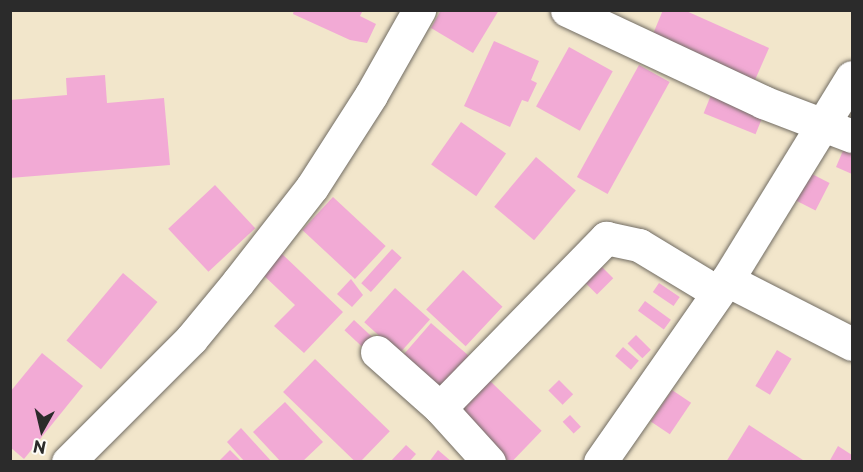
<!DOCTYPE html>
<html>
<head>
<meta charset="utf-8">
<style>
  body { margin:0 }
  #map { position:relative; width:863px; height:472px; overflow:hidden; background:#f2e6cb; font-family:"Playpen Sans",sans-serif }
  div>[style] { position:absolute }
  .building>* { inset:0; background:#f2aad5; transform-origin:0 0 }
  .roads { filter:drop-shadow(0 0 2px #716c63) drop-shadow(0 0 2px #716c63) }
  .street>* { height:33px; margin:-16.5px; padding:0 16.5px; transform-origin:16.5px; border-radius:16.5px; background:#fff }
  span { translate:-50% -50%; white-space:nowrap; text-align:center; line-height:1.15; -webkit-text-stroke:4.5px #fdfcf7; paint-order:stroke }
  .frame { position:absolute; inset:0; border:12px solid #2b2b2b; pointer-events:none }
  .north { position:absolute; left:12px; top:400px; width:60px; height:60px; -webkit-text-stroke:4px #fdfcf7; paint-order:stroke; rotate:188deg; font-size:16px; font-weight:700; line-height:24px; text-align:center; color:#2b2b2b }
  .north::after { content:''; display:block; margin:auto; width:21px; height:27px; background:#2b2b2b; clip-path:polygon(50% 0,100% 100%,50% 72%,0 100%) }
</style>
</head>
<body>
<div id="map">
  <div class="building">
    <div style="clip-path:polygon(294px 10px,363px 10px,360px 16px,376px 24px,367px 43px,350px 40px,293px 14px)"></div>
    <div style="clip-path:polygon(441px 10px,499px 10px,473px 53px,431px 28px)"></div>
    <div style="clip-path:polygon(663px 10px,684px 10px,769px 48px,755px 80px,653px 34px)"></div>
    <div style="clip-path:polygon(494px 41px,539px 61px,531px 80px,537px 83px,528px 102px,522px 100px,510px 127px,464px 106px)"></div>
    <div style="left:569px;top:47px;width:50px;height:68px;rotate:29deg"></div>
    <div style="left:639px;top:65px;width:35px;height:128px;rotate:29deg"></div>
    <div style="clip-path:polygon(105px 75px,107px 103px,164px 98px,170px 165px,10px 178px,10px 100px,67px 95px,66px 78px)"></div>
    <div style="left:713px;top:90px;width:56px;height:25px;rotate:22deg"></div>
    <div style="left:461px;top:122px;width:55px;height:52px;rotate:35deg"></div>
    <div style="clip-path:polygon(845px 146px,852px 150px,852px 174px,836px 167px)"></div>
    <div style="left:536px;top:157px;width:52px;height:65px;rotate:40deg"></div>
    <div style="left:810px;top:173px;width:22px;height:31px;rotate:27deg"></div>
    <div style="left:215px;top:185px;width:59px;height:64px;rotate:47deg"></div>
    <div style="left:333px;top:197px;width:72px;height:45px;rotate:43deg"></div>
    <div style="left:392px;top:249px;width:13px;height:46px;rotate:42deg"></div>
    <div style="clip-path:polygon(280px 252px,343px 312px,304px 353px,274px 326px,295px 305px,260px 272px)"></div>
    <div style="left:597px;top:262px;width:23px;height:23px;rotate:45deg"></div>
    <div style="left:463px;top:270px;width:54px;height:54px;rotate:43deg"></div>
    <div style="left:123px;top:273px;width:45px;height:88px;rotate:40deg"></div>
    <div style="clip-path:polygon(351px 279px,363px 295px,352px 307px,337px 294px)"></div>
    <div style="left:659px;top:283px;width:25px;height:11px;rotate:34deg"></div>
    <div style="left:395px;top:288px;width:47px;height:46px;rotate:42deg"></div>
    <div style="left:645px;top:301px;width:32px;height:12px;rotate:36deg"></div>
    <div style="left:354px;top:320px;width:26px;height:14px;rotate:43deg"></div>
    <div style="left:431px;top:323px;width:50px;height:45px;rotate:41deg"></div>
    <div style="left:636px;top:335px;width:21px;height:12px;rotate:45deg"></div>
    <div style="left:623px;top:347px;width:21px;height:12px;rotate:41deg"></div>
    <div style="left:777px;top:350px;width:17px;height:42px;rotate:31deg"></div>
    <div style="clip-path:polygon(42px 353px,83px 386px,24px 459px,10px 447px,10px 392px)"></div>
    <div style="left:315px;top:359px;width:104px;height:46px;rotate:44deg"></div>
    <div style="left:487px;top:378px;width:76px;height:45px;rotate:44deg"></div>
    <div style="left:559px;top:380px;width:20px;height:15px;rotate:45deg"></div>
    <div style="left:672px;top:390px;width:23px;height:38px;rotate:34deg"></div>
    <div style="clip-path:polygon(285px 402px,323px 442px,302px 462px,281px 462px,253px 432px)"></div>
    <div style="left:570px;top:415px;width:16px;height:10px;rotate:47deg"></div>
    <div style="clip-path:polygon(749px 425px,806px 462px,726px 462px)"></div>
    <div style="clip-path:polygon(241px 428px,272px 462px,245px 462px,227px 442px)"></div>
    <div style="clip-path:polygon(406px 445px,416px 454px,409px 462px,390px 462px)"></div>
    <div style="clip-path:polygon(838px 446px,852px 455px,852px 462px,829px 462px)"></div>
    <div style="clip-path:polygon(230px 450px,242px 462px,218px 462px)"></div>
    <div style="clip-path:polygon(438px 450px,452px 462px,429px 462px)"></div>
  </div>
  <div class="roads">
    <div class="street">
      <div style="left:567px;top:10px;width:217px;rotate:25.1deg"></div>
      <div style="left:763px;top:102px;width:95px;rotate:20.9deg"></div>
      <div style="left:727px;top:280px;width:140px;rotate:27.1deg"></div>
      <div style="left:377px;top:352px;width:84px;rotate:41.6deg"></div>
      <div style="left:440px;top:408px;width:73px;rotate:47.8deg"></div>
      <div style="left:440px;top:408px;width:238px;rotate:-45.7deg"></div>
      <div style="left:606px;top:238px;width:34px;rotate:12deg"></div>
      <div style="left:639px;top:245px;width:91px;rotate:31.1deg"></div>
      <div style="left:68px;top:462px;width:174px;rotate:-45deg"></div>
      <div style="left:191px;top:339px;width:74px;rotate:-50.5deg"></div>
      <div style="left:238px;top:282px;width:120px;rotate:-52.1deg"></div>
      <div style="left:312px;top:187px;width:109px;rotate:-57.3deg"></div>
      <div style="left:371px;top:95px;width:98px;rotate:-60.5deg"></div>
      <div style="left:600px;top:462px;width:222px;rotate:-55.1deg"></div>
      <div style="left:727px;top:280px;width:238px;rotate:-58.4deg"></div>
    </div>
  </div>
  <div class="frame"></div>
  <div class="north">N</div>
</div>
</body>
</html>
